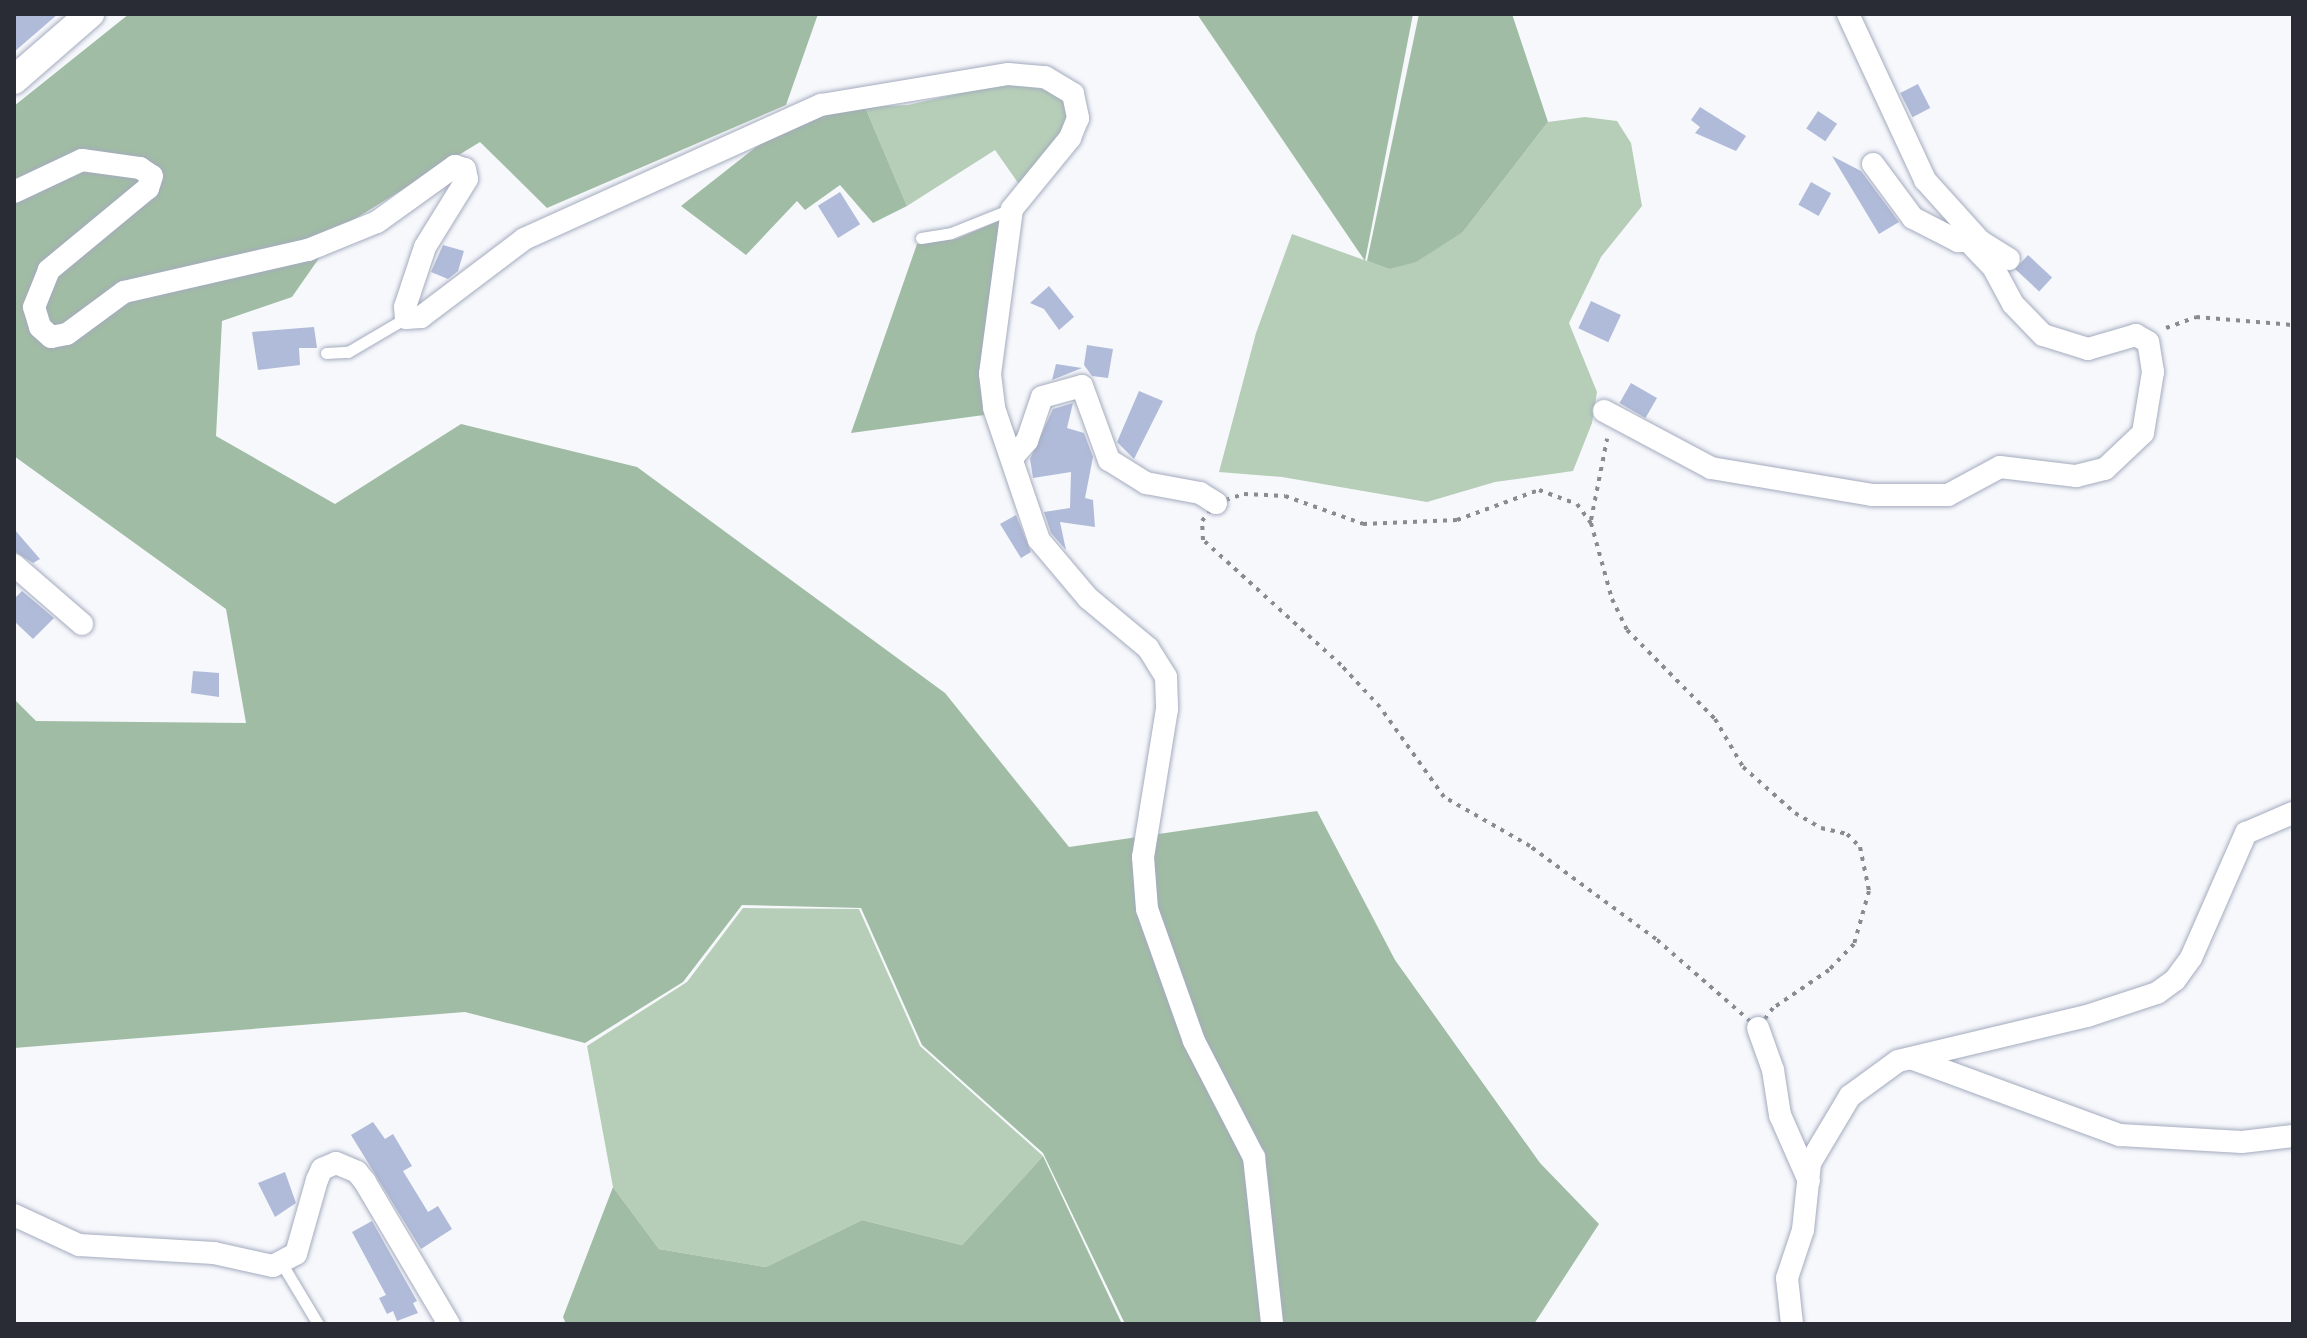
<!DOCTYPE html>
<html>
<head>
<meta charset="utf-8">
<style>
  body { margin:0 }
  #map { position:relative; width:2307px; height:1338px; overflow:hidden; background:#f6f8fc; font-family:Commissioner,sans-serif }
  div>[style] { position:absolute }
  .green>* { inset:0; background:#b6ceb8 }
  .forest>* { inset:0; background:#a1bca4 }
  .building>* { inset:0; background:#b0bbd9; transform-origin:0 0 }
  .path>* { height:4px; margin-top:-2px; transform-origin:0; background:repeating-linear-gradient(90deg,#888b91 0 4px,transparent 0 10px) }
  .roads { filter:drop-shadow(0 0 2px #a4abbe) drop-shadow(0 0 2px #a4abbe) }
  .service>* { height:11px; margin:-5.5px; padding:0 5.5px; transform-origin:5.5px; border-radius:5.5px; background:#fff }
  .minor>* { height:22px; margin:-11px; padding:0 11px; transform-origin:11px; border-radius:11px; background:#fff }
  .tertiary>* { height:28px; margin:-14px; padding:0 14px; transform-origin:14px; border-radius:14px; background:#fff }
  span { translate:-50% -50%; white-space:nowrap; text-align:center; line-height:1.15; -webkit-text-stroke:8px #f6f8fc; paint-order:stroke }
  .frame { position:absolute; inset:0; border:16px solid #292c34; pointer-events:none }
</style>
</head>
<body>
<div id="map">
  <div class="green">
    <div style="clip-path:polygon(1014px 81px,1058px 94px,1067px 102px,1069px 116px,1064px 131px,1021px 187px,995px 150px,907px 206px,865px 107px,908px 105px)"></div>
    <div style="clip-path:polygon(1585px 117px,1617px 121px,1631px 143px,1642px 206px,1601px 257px,1569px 323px,1597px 392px,1592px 423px,1573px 471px,1495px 482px,1427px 502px,1282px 477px,1219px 472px,1256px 333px,1292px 234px,1389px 269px,1463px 232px,1548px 122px)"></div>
    <div style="clip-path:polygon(743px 908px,859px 909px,920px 1046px,1043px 1156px,962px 1245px,862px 1220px,766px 1267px,659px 1249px,613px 1187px,587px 1046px,687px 982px)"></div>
  </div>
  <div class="forest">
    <div style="clip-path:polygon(129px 14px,818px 14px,786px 105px,547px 208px,480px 142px,340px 228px,292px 297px,222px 321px,216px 436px,335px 504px,461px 424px,637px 467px,945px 693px,1069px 847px,1317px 811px,1395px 960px,1540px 1163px,1599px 1224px,1534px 1324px,1125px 1324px,1043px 1153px,922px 1045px,861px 908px,742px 905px,683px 982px,585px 1043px,465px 1012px,14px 1048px,14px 699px,36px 721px,246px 723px,226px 609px,14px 456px,14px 106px)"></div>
    <div style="clip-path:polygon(1197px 14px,1413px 14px,1365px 261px)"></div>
    <div style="clip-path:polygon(1419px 14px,1512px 14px,1548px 122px,1463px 232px,1416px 262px,1389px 269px,1367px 261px)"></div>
    <div style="clip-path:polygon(865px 107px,907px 206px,873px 223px,840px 185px,805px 210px,797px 201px,746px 255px,681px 206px,770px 136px,819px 116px)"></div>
    <div style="clip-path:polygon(1001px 220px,982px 379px,984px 415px,851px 433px,917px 244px,956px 239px)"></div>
    <div style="clip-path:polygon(1043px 1156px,1122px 1324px,566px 1324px,563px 1317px,613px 1187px,659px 1249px,766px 1267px,862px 1220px,962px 1245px)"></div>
  </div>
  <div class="building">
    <div style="clip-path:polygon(14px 14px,58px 14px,14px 52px)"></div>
    <div style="left:1918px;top:84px;width:27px;height:20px;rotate:63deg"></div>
    <div style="clip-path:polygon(1700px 107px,1746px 136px,1736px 151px,1695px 133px,1700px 127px,1691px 120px)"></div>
    <div style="left:1818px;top:111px;width:23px;height:21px;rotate:34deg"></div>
    <div style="clip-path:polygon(1832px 156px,1861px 171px,1899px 222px,1879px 234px)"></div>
    <div style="left:1811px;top:182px;width:23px;height:26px;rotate:29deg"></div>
    <div style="left:840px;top:192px;width:38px;height:26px;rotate:58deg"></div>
    <div style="clip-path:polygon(443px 245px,464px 251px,458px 271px,448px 279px,431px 272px)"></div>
    <div style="left:2028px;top:255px;width:33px;height:19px;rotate:43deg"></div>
    <div style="clip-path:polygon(1049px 286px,1074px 317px,1059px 330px,1044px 309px,1030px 303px)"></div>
    <div style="left:1591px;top:301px;width:33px;height:30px;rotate:25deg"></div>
    <div style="clip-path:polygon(314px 327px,317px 348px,299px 348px,300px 365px,258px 370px,252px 332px)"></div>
    <div style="clip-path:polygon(1087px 345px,1113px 349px,1108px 378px,1092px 376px,1084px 365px)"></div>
    <div style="clip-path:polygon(1056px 364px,1082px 368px,1052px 380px)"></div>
    <div style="left:1631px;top:383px;width:30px;height:23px;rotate:30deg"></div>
    <div style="clip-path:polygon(1139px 391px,1163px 401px,1134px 459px,1117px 442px)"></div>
    <div style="clip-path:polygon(1073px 403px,1067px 428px,1084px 433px,1093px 457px,1085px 498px,1093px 500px,1095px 527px,1060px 522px,1066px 550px,1051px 533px,1044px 512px,1070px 508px,1071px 472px,1033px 478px,1030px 459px,1053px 409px)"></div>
    <div style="clip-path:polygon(1016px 515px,1031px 552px,1021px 558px,1000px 524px)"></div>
    <div style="clip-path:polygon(14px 529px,40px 559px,33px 563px,14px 551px)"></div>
    <div style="clip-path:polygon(22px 591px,54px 618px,33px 639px,14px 621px,14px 599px)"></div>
    <div style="clip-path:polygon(193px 671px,219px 673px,219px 697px,191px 693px)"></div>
    <div style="clip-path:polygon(373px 1122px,385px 1139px,393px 1134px,412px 1166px,403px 1171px,428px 1212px,438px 1206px,452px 1229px,421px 1249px,351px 1135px)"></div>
    <div style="clip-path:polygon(285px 1172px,296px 1203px,275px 1217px,258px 1183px)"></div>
    <div style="clip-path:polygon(372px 1221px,417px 1301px,413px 1303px,418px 1313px,397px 1321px,393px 1311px,387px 1314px,379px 1298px,386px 1295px,352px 1232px)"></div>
  </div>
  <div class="path">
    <div style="left:2166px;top:328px;width:32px;rotate:-20deg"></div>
    <div style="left:2196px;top:317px;width:97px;rotate:4.7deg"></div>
    <div style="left:1539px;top:490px;width:40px;rotate:20.2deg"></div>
    <div style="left:1577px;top:504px;width:24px;rotate:54deg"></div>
    <div style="left:1591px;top:523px;width:79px;rotate:74.6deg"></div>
    <div style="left:1612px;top:599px;width:34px;rotate:64deg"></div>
    <div style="left:1627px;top:630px;width:125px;rotate:45.3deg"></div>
    <div style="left:1715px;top:719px;width:56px;rotate:59.7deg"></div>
    <div style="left:1743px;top:767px;width:69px;rotate:41.5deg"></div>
    <div style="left:1795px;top:813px;width:30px;rotate:30deg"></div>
    <div style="left:1821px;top:828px;width:27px;rotate:13deg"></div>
    <div style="left:1847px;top:834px;width:18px;rotate:45deg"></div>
    <div style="left:1860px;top:847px;width:45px;rotate:78.4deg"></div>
    <div style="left:1869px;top:891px;width:55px;rotate:105.8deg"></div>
    <div style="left:1854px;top:944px;width:36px;rotate:134deg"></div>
    <div style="left:1829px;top:970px;width:68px;rotate:145.8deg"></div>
    <div style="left:1773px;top:1008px;width:25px;rotate:127deg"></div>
    <div style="left:1758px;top:1028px;width:135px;rotate:-138.9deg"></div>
    <div style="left:1656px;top:939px;width:157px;rotate:-143.6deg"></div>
    <div style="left:1530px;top:846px;width:99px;rotate:-150.3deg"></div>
    <div style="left:1444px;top:797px;width:110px;rotate:-125.4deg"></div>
    <div style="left:1380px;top:707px;width:57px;rotate:-132.9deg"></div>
    <div style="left:1341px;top:665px;width:186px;rotate:-137.8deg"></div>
    <div style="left:1203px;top:540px;width:19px;rotate:-93deg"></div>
    <div style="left:1202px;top:521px;width:23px;rotate:-52deg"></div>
    <div style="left:1216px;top:503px;width:29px;rotate:-18deg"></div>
    <div style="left:1244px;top:494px;width:41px;rotate:2.8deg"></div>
    <div style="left:1285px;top:496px;width:83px;rotate:19.7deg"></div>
    <div style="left:1363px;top:524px;width:94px;rotate:-2.4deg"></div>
    <div style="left:1457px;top:520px;width:87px;rotate:-20.1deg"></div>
    <div style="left:1591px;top:520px;width:83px;rotate:-78.8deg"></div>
  </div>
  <div class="roads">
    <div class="service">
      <div style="left:921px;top:238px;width:30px;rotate:-9deg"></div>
      <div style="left:951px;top:233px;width:65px;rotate:-21.8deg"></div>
      <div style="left:326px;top:353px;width:22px;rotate:-3deg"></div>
      <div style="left:348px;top:352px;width:67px;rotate:-30.4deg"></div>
      <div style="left:282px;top:1264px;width:70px;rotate:59deg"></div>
    </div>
    <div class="minor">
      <div style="left:1848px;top:14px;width:183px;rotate:65.1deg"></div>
      <div style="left:1925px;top:180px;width:82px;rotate:48deg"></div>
      <div style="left:1980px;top:241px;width:34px;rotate:32deg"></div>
      <div style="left:1873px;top:164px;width:67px;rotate:53.5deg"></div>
      <div style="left:1913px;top:218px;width:51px;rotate:27.1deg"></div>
      <div style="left:1958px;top:241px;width:22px"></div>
      <div style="left:14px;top:192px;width:75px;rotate:-25.2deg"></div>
      <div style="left:82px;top:160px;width:59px;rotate:7.9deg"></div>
      <div style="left:140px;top:168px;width:14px;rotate:34deg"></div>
      <div style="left:152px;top:176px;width:13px;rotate:108deg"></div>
      <div style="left:148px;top:188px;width:129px;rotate:140.4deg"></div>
      <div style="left:49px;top:270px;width:40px;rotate:112deg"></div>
      <div style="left:34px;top:307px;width:21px;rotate:73deg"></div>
      <div style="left:40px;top:327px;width:15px;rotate:42deg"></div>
      <div style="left:51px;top:337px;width:16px;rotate:-11deg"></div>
      <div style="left:67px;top:334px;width:71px;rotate:-36.4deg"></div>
      <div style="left:124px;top:292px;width:189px;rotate:-12.9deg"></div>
      <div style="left:308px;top:250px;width:74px;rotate:-22.1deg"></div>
      <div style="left:377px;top:222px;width:96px;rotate:-35.7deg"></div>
      <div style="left:455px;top:166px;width:10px;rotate:17deg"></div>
      <div style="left:465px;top:169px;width:10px;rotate:79deg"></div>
      <div style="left:467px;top:179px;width:80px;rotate:121.7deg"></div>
      <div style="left:425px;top:247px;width:63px;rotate:108.4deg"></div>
      <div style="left:405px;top:307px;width:11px;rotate:85deg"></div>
      <div style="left:406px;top:318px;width:15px;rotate:-4deg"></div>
      <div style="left:421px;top:317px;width:129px;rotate:-37.1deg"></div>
      <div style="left:524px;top:239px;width:326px;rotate:-24.3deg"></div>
      <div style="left:821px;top:105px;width:190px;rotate:-9.4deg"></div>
      <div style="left:1008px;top:74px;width:37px;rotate:5deg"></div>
      <div style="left:1045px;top:77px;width:33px;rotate:31deg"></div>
      <div style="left:1073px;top:94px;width:25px;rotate:78deg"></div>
      <div style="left:1078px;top:118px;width:22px;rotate:112deg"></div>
      <div style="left:1070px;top:138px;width:92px;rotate:129.2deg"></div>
      <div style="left:1012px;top:209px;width:166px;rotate:97.6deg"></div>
      <div style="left:990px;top:374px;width:34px;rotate:83deg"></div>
      <div style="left:994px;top:408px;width:139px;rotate:71.2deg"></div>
      <div style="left:1039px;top:540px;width:76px;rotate:49.8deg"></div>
      <div style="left:1088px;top:598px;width:78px;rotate:39.8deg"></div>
      <div style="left:1148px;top:648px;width:34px;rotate:58deg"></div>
      <div style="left:1166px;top:677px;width:32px;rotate:88deg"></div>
      <div style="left:1167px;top:709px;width:150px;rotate:99.2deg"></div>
      <div style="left:1143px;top:857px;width:52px;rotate:85.6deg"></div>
      <div style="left:1147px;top:909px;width:140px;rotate:70.4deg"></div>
      <div style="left:1194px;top:1041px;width:131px;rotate:62.7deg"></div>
      <div style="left:1254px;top:1157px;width:168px;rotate:83.8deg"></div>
      <div style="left:1604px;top:411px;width:121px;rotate:28deg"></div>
      <div style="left:1711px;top:468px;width:163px;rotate:9.5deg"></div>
      <div style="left:1872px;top:495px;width:76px"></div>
      <div style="left:1948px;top:495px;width:59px;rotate:-28.3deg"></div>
      <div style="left:2000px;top:467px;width:77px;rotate:6.8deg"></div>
      <div style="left:2076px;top:476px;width:30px;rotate:-14deg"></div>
      <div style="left:2105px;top:469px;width:52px;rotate:-43.5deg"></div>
      <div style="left:2143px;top:433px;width:62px;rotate:-80.7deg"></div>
      <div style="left:2153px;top:372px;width:30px;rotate:-99deg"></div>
      <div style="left:2148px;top:342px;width:14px;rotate:-150deg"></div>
      <div style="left:2136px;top:335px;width:50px;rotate:163.7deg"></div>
      <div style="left:2088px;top:349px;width:47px;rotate:-162.7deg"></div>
      <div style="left:2043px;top:335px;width:43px;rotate:-134.1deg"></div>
      <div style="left:2013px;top:304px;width:42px;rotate:-118.4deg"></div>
      <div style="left:1993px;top:267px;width:30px;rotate:-134deg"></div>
      <div style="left:1012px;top:458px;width:23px;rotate:-49deg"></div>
      <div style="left:1027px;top:441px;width:46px;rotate:-71.2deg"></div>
      <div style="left:1042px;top:397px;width:41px;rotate:-15.4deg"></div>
      <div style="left:1082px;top:386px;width:79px;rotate:70deg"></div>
      <div style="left:1109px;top:460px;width:44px;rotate:31.9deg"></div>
      <div style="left:1146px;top:483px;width:55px;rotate:10.5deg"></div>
      <div style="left:1200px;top:493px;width:19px;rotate:32deg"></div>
      <div style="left:14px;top:565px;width:90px;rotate:40.9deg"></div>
      <div style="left:1758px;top:1028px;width:45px;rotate:70.3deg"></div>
      <div style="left:1773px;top:1070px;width:46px;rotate:81.2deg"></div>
      <div style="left:1780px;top:1115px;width:72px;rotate:66.3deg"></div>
      <div style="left:1913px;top:1059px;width:221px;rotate:20.2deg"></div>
      <div style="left:2120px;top:1135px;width:122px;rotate:3.3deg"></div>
      <div style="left:2242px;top:1142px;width:51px;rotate:-6.7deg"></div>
      <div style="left:14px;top:1215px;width:72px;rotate:24.8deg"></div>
      <div style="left:79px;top:1245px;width:135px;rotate:3.4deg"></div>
      <div style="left:214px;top:1253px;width:60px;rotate:12.4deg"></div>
      <div style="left:273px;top:1266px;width:26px;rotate:-28deg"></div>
      <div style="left:296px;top:1254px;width:77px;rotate:-74.2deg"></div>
      <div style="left:317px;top:1180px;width:12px;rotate:-66deg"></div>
      <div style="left:322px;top:1169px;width:15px;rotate:-23deg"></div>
      <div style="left:336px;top:1163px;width:23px;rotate:23deg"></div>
      <div style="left:357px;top:1172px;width:13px;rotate:51deg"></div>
      <div style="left:365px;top:1182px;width:165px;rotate:59.4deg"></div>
      <div style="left:1792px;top:1324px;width:46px;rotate:-96.2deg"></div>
      <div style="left:1787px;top:1278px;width:51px;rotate:-71.6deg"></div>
      <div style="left:1803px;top:1230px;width:67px;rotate:-84deg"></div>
      <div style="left:1810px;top:1163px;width:78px;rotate:-59.2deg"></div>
      <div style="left:1850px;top:1096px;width:59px;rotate:-36.1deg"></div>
      <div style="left:1898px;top:1061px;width:194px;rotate:-13.4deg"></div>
      <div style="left:2087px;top:1016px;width:74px;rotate:-18.2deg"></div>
      <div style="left:2157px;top:993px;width:22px;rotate:-36deg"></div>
      <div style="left:2175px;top:980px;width:27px;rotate:-54deg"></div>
      <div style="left:2191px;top:958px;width:137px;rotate:-66.3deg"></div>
      <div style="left:2246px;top:833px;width:51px;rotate:-23.1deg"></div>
    </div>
    <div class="tertiary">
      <div style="left:14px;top:80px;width:101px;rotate:-41deg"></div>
    </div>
  </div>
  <div class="frame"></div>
</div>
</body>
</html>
